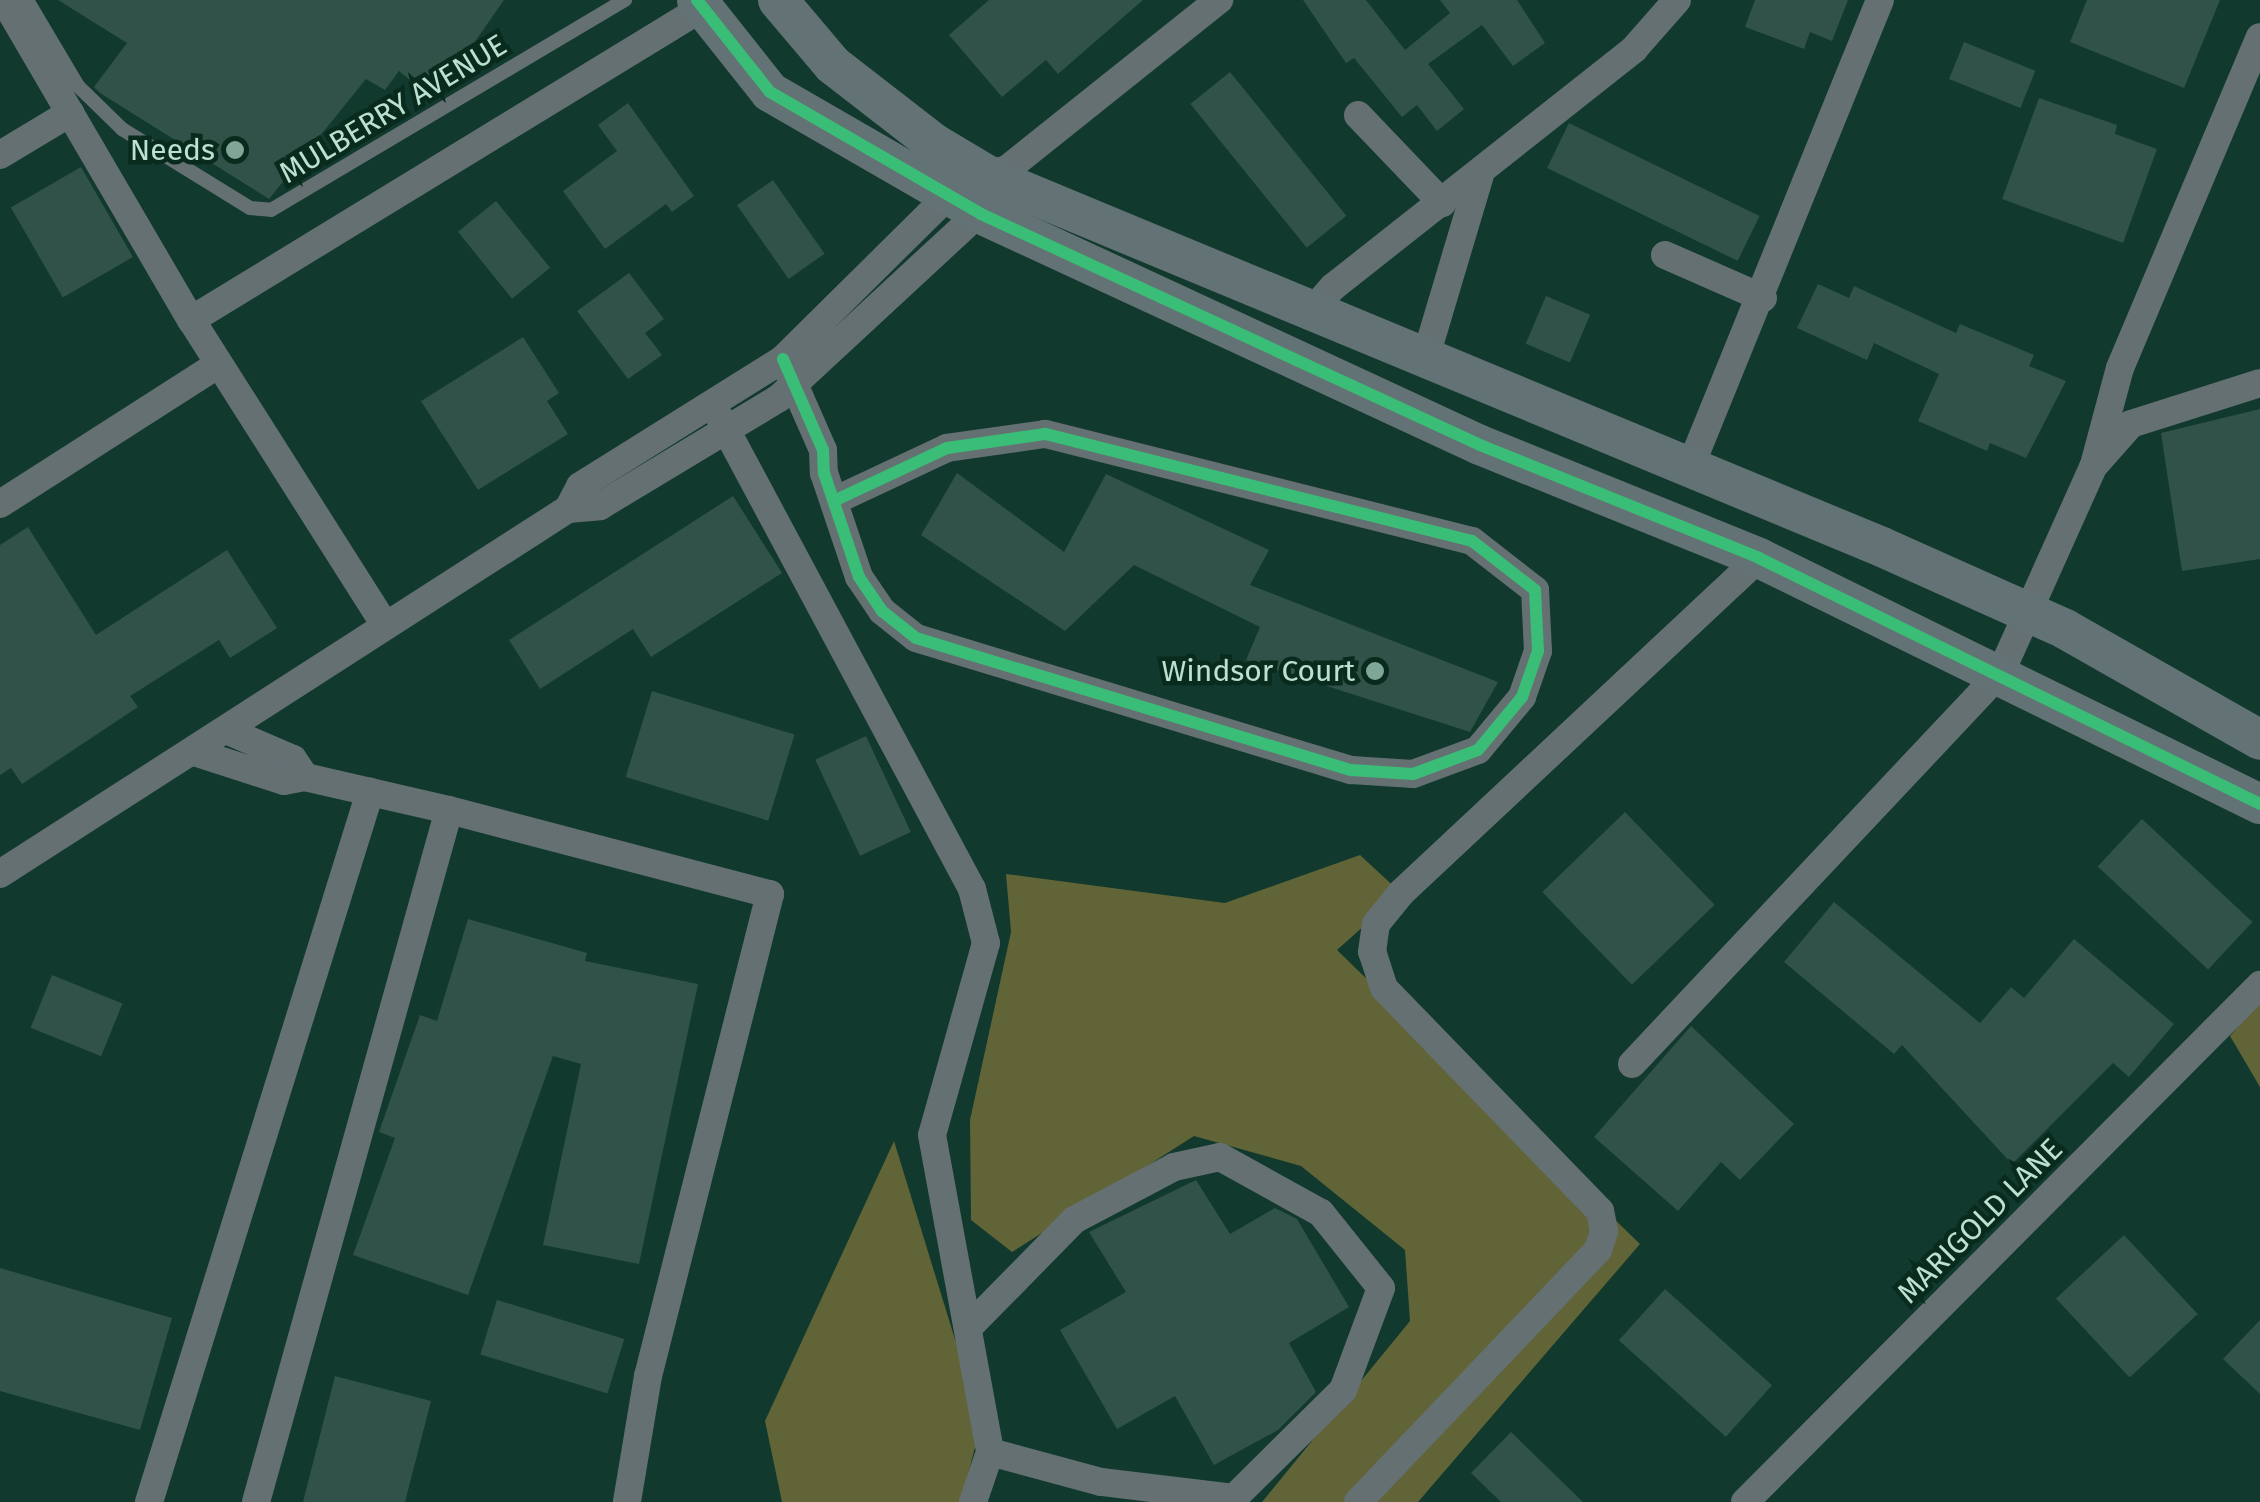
<!DOCTYPE html>
<html>
<head>
<meta charset="utf-8">
<style>
  body { margin:0 }
  #map { position:relative; width:2260px; height:1502px; overflow:hidden; background:#11392d; font-family:"Fira Sans",sans-serif }
  div>[style] { position:absolute }
  .green>* { inset:0; background:#616437 }
  .building>* { inset:0; background:#305249; transform-origin:0 0 }
  .lane>* { height:14px; margin:-7px; padding:0 7px; transform-origin:7px; border-radius:7px; background:#657073 }
  .street>* { height:28px; margin:-14px; padding:0 14px; transform-origin:14px; border-radius:14px; background:#657073 }
  .secondary>* { height:40px; margin:-20px; padding:0 20px; transform-origin:20px; border-radius:20px; background:#637274 }
  .cycleway>* { height:12px; margin:-6px; padding:0 6px; transform-origin:6px; border-radius:6px; background:#3abd76 }
  .dots>* { width:28px; height:28px; translate:-50% -50%; box-sizing:border-box; border:5px solid #082b1e; border-radius:50% }
  span { translate:-50% -50%; white-space:nowrap; text-align:center; line-height:1.15; -webkit-text-stroke:9px #082b1e; paint-order:stroke }
  .street-label { font-size:30px; color:#bbe1d0 }
  .poi-label { font-size:30px; color:#bbe1d0 }
  .right { translate:-100% -50%; text-align:right }
</style>
</head>
<body>
<div id="map">
  <div class="green">
    <div style="clip-path:polygon(1360px 855px,1401px 893px,1337px 950px,1640px 1244px,1418px 1502px,1262px 1502px,1410px 1321px,1405px 1250px,1301px 1166px,1194px 1136px,1012px 1252px,971px 1220px,970px 1120px,1011px 932px,1006px 874px,1225px 903px)"></div>
    <div style="clip-path:polygon(2260px 1001px,2260px 1087px,2230px 1036px)"></div>
    <div style="clip-path:polygon(894px 1141px,981px 1424px,961px 1502px,782px 1502px,765px 1421px)"></div>
  </div>
  <div class="building">
    <div style="clip-path:polygon(58px 0,504px 0,458px 66px,442px 68px,434px 81px,416px 85px,399px 71px,385px 90px,366px 79px,269px 199px,100px 93px,94px 87px,127px 43px)"></div>
    <div style="clip-path:polygon(989px 0,1143px 0,1058px 74px,1046px 60px,1002px 97px,949px 35px)"></div>
    <div style="clip-path:polygon(1303px 0,1366px 0,1405px 50px,1450px 13px,1440px 0,1517px 0,1545px 43px,1513px 66px,1482px 25px,1428px 64px,1464px 109px,1437px 131px,1417px 105px,1402px 117px,1354px 58px,1346px 63px)"></div>
    <div style="clip-path:polygon(1755px 0,1848px 0,1832px 41px,1810px 32px,1804px 49px,1745px 27px)"></div>
    <div style="clip-path:polygon(2087px 0,2220px 0,2184px 88px,2070px 42px)"></div>
    <div style="left:1964px;top:42px;width:77px;height:40px;rotate:22deg"></div>
    <div style="left:1230px;top:72px;width:185px;height:51px;rotate:51deg"></div>
    <div style="clip-path:polygon(2039px 98px,2117px 125px,2115px 134px,2157px 149px,2123px 243px,2002px 199px)"></div>
    <div style="clip-path:polygon(628px 103px,694px 196px,672px 212px,666px 204px,605px 249px,563px 191px,617px 151px,598px 125px)"></div>
    <div style="left:1569px;top:123px;width:212px;height:50px;rotate:26deg"></div>
    <div style="left:81px;top:167px;width:104px;height:81px;rotate:60deg"></div>
    <div style="left:773px;top:180px;width:90px;height:44px;rotate:55deg"></div>
    <div style="left:496px;top:201px;width:86px;height:49px;rotate:51deg"></div>
    <div style="clip-path:polygon(629px 273px,664px 319px,645px 333px,662px 355px,628px 379px,577px 311px)"></div>
    <div style="clip-path:polygon(1818px 284px,1849px 298px,1854px 286px,1956px 333px,1960px 324px,2034px 355px,2029px 366px,2066px 381px,2026px 458px,1990px 443px,1987px 451px,1918px 421px,1939px 374px,1874px 343px,1867px 360px,1797px 328px)"></div>
    <div style="left:1546px;top:296px;width:48px;height:52px;rotate:23deg"></div>
    <div style="clip-path:polygon(523px 337px,559px 393px,547px 401px,568px 434px,478px 490px,421px 401px)"></div>
    <div style="clip-path:polygon(2260px 409px,2260px 559px,2182px 571px,2161px 433px)"></div>
    <div style="clip-path:polygon(957px 473px,1064px 552px,1106px 474px,1269px 550px,1250px 585px,1498px 682px,1470px 732px,1246px 660px,1260px 627px,1134px 565px,1065px 631px,921px 535px)"></div>
    <div style="clip-path:polygon(733px 496px,782px 573px,651px 657px,633px 629px,540px 689px,509px 640px)"></div>
    <div style="clip-path:polygon(28px 527px,96px 635px,227px 550px,277px 628px,230px 658px,219px 640px,130px 696px,138px 707px,22px 784px,11px 768px,0 775px,0 545px)"></div>
    <div style="left:652px;top:691px;width:149px;height:90px;rotate:17deg"></div>
    <div style="left:866px;top:736px;width:106px;height:56px;rotate:65deg"></div>
    <div style="left:1625px;top:812px;width:129px;height:115px;rotate:46deg"></div>
    <div style="left:2142px;top:819px;width:151px;height:65px;rotate:43deg"></div>
    <div style="clip-path:polygon(1834px 902px,1980px 1023px,2011px 987px,2024px 998px,2074px 939px,2174px 1024px,2129px 1077px,2113px 1063px,2012px 1164px,1902px 1045px,1894px 1054px,1784px 962px)"></div>
    <div style="clip-path:polygon(468px 919px,587px 953px,585px 961px,698px 984px,639px 1264px,543px 1245px,581px 1064px,553px 1056px,468px 1295px,353px 1255px,395px 1138px,379px 1132px,420px 1015px,437px 1021px)"></div>
    <div style="left:52px;top:975px;width:76px;height:57px;rotate:22deg"></div>
    <div style="clip-path:polygon(1691px 1026px,1794px 1124px,1740px 1180px,1721px 1162px,1678px 1211px,1594px 1137px)"></div>
    <div style="clip-path:polygon(1196px 1180px,1230px 1234px,1275px 1208px,1297px 1219px,1349px 1307px,1289px 1343px,1316px 1392px,1278px 1430px,1214px 1465px,1175px 1396px,1117px 1429px,1060px 1330px,1126px 1292px,1089px 1232px)"></div>
    <div style="left:2124px;top:1235px;width:108px;height:93px;rotate:47deg"></div>
    <div style="clip-path:polygon(0 1268px,172px 1318px,140px 1430px,0 1391px)"></div>
    <div style="left:1665px;top:1289px;width:144px;height:69px;rotate:42deg"></div>
    <div style="left:497px;top:1300px;width:133px;height:57px;rotate:17deg"></div>
    <div style="clip-path:polygon(2260px 1320px,2260px 1394px,2223px 1359px)"></div>
    <div style="clip-path:polygon(335px 1376px,431px 1401px,405px 1502px,303px 1502px)"></div>
    <div style="clip-path:polygon(1511px 1432px,1583px 1502px,1501px 1502px,1471px 1473px)"></div>
  </div>
  <div class="lane">
    <div style="left:27px;top:0;width:100px;rotate:59.3deg"></div>
    <div style="left:78px;top:86px;width:62px;rotate:44.3deg"></div>
    <div style="left:122px;top:129px;width:150px;rotate:31.7deg"></div>
    <div style="left:250px;top:208px;width:21px;rotate:5deg"></div>
    <div style="left:271px;top:210px;width:412px;rotate:-30.7deg"></div>
  </div>
  <div class="street">
    <div style="left:4px;top:0;width:371px;rotate:59.7deg"></div>
    <div style="left:1358px;top:115px;width:122px;rotate:46.3deg"></div>
    <div style="left:0;top:155px;width:82px;rotate:-31deg"></div>
    <div style="left:1665px;top:255px;width:107px;rotate:23.7deg"></div>
    <div style="left:1311px;top:312px;width:33px;rotate:-49deg"></div>
    <div style="left:1333px;top:287px;width:384px;rotate:-38.3deg"></div>
    <div style="left:1634px;top:49px;width:65px;rotate:-48.7deg"></div>
    <div style="left:1426px;top:356px;width:189px;rotate:-73.4deg"></div>
    <div style="left:783px;top:359px;width:99px;rotate:66.3deg"></div>
    <div style="left:823px;top:450px;width:23px;rotate:88deg"></div>
    <div style="left:824px;top:473px;width:110px;rotate:71.4deg"></div>
    <div style="left:859px;top:577px;width:41px;rotate:55.9deg"></div>
    <div style="left:882px;top:611px;width:43px;rotate:38.5deg"></div>
    <div style="left:916px;top:638px;width:455px;rotate:16.9deg"></div>
    <div style="left:1351px;top:770px;width:62px;rotate:3.7deg"></div>
    <div style="left:1413px;top:774px;width:69px;rotate:-20.3deg"></div>
    <div style="left:1478px;top:750px;width:69px;rotate:-50.3deg"></div>
    <div style="left:1522px;top:697px;width:49px;rotate:-70.8deg"></div>
    <div style="left:1538px;top:651px;width:61px;rotate:-92.8deg"></div>
    <div style="left:1535px;top:590px;width:80px;rotate:-142.1deg"></div>
    <div style="left:1472px;top:541px;width:440px;rotate:-165.9deg"></div>
    <div style="left:1045px;top:434px;width:99px;rotate:171.9deg"></div>
    <div style="left:947px;top:448px;width:123px;rotate:154.9deg"></div>
    <div style="left:714px;top:407px;width:547px;rotate:61.84deg"></div>
    <div style="left:972px;top:889px;width:56px;rotate:75.5deg"></div>
    <div style="left:986px;top:943px;width:199px;rotate:105.7deg"></div>
    <div style="left:932px;top:1135px;width:322px;rotate:79.6deg"></div>
    <div style="left:990px;top:1452px;width:53px;rotate:108.8deg"></div>
    <div style="left:2095px;top:461px;width:96px;rotate:-75deg"></div>
    <div style="left:2120px;top:368px;width:359px;rotate:-67.1deg"></div>
    <div style="left:1689px;top:470px;width:507px;rotate:-67.88deg"></div>
    <div style="left:0;top:504px;width:256px;rotate:-32.6deg"></div>
    <div style="left:568px;top:509px;width:26px;rotate:-62deg"></div>
    <div style="left:580px;top:486px;width:239px;rotate:-32deg"></div>
    <div style="left:783px;top:359px;width:235px;rotate:-44.7deg"></div>
    <div style="left:950px;top:194px;width:38px;rotate:-33deg"></div>
    <div style="left:982px;top:173px;width:24px;rotate:-7deg"></div>
    <div style="left:1006px;top:170px;width:273px;rotate:-38.6deg"></div>
    <div style="left:383px;top:622px;width:358px;rotate:-122.4deg"></div>
    <div style="left:191px;top:320px;width:599px;rotate:-31.41deg"></div>
    <div style="left:228px;top:731px;width:71px;rotate:23.3deg"></div>
    <div style="left:293px;top:759px;width:22px;rotate:56deg"></div>
    <div style="left:197px;top:753px;width:91px;rotate:17.8deg"></div>
    <div style="left:284px;top:781px;width:21px;rotate:-11deg"></div>
    <div style="left:305px;top:777px;width:148px;rotate:12.9deg"></div>
    <div style="left:449px;top:810px;width:332px;rotate:14.7deg"></div>
    <div style="left:770px;top:894px;width:497px;rotate:104.2deg"></div>
    <div style="left:648px;top:1376px;width:128px;rotate:99.5deg"></div>
    <div style="left:0;top:874px;width:675px;rotate:-32.73deg"></div>
    <div style="left:568px;top:509px;width:32px;rotate:-5deg"></div>
    <div style="left:600px;top:506px;width:209px;rotate:-31.1deg"></div>
    <div style="left:779px;top:398px;width:290px;rotate:-42.8deg"></div>
    <div style="left:1632px;top:1064px;width:538px;rotate:-46.73deg"></div>
    <div style="left:2001px;top:672px;width:225px;rotate:-65.8deg"></div>
    <div style="left:2093px;top:467px;width:57px;rotate:-48.5deg"></div>
    <div style="left:2131px;top:424px;width:135px;rotate:-17.6deg"></div>
    <div style="left:968px;top:1328px;width:151px;rotate:-45.5deg"></div>
    <div style="left:1074px;top:1220px;width:113px;rotate:-27.9deg"></div>
    <div style="left:1174px;top:1167px;width:47px;rotate:-12.3deg"></div>
    <div style="left:1220px;top:1157px;width:115px;rotate:29deg"></div>
    <div style="left:1321px;top:1213px;width:96px;rotate:51.3deg"></div>
    <div style="left:1381px;top:1288px;width:109px;rotate:110.4deg"></div>
    <div style="left:1343px;top:1390px;width:153px;rotate:135.3deg"></div>
    <div style="left:1234px;top:1498px;width:134px;rotate:-173.1deg"></div>
    <div style="left:1101px;top:1482px;width:115px;rotate:-164.9deg"></div>
    <div style="left:149px;top:1502px;width:744px;rotate:-72.71deg"></div>
    <div style="left:256px;top:1502px;width:718px;rotate:-74.42deg"></div>
    <div style="left:1358px;top:1502px;width:348px;rotate:-46.4deg"></div>
    <div style="left:1598px;top:1250px;width:20px;rotate:-72deg"></div>
    <div style="left:1604px;top:1231px;width:20px;rotate:-101deg"></div>
    <div style="left:1600px;top:1211px;width:310px;rotate:-134.1deg"></div>
    <div style="left:1384px;top:988px;width:38px;rotate:-108deg"></div>
    <div style="left:1372px;top:952px;width:28px;rotate:-82deg"></div>
    <div style="left:1376px;top:924px;width:40px;rotate:-51deg"></div>
    <div style="left:1401px;top:893px;width:490px;rotate:-43.1deg"></div>
    <div style="left:1745px;top:1502px;width:730px;rotate:-45.11deg"></div>
  </div>
  <div class="secondary">
    <div style="left:697px;top:0;width:117px;rotate:51.6deg"></div>
    <div style="left:770px;top:92px;width:244px;rotate:30deg"></div>
    <div style="left:981px;top:214px;width:550px;rotate:24.84deg"></div>
    <div style="left:1480px;top:445px;width:301px;rotate:22deg"></div>
    <div style="left:1759px;top:558px;width:558px;rotate:26.15deg"></div>
    <div style="left:778px;top:0;width:85px;rotate:49.8deg"></div>
    <div style="left:833px;top:65px;width:129px;rotate:37.8deg"></div>
    <div style="left:935px;top:144px;width:66px;rotate:30.8deg"></div>
    <div style="left:992px;top:178px;width:963px;rotate:22.52deg"></div>
    <div style="left:1882px;top:547px;width:201px;rotate:24.1deg"></div>
    <div style="left:2065px;top:629px;width:224px;rotate:29.6deg"></div>
  </div>
  <div class="cycleway">
    <div style="left:697px;top:0;width:117px;rotate:51.6deg"></div>
    <div style="left:770px;top:92px;width:244px;rotate:30deg"></div>
    <div style="left:981px;top:214px;width:550px;rotate:24.84deg"></div>
    <div style="left:1480px;top:445px;width:301px;rotate:22deg"></div>
    <div style="left:1759px;top:558px;width:558px;rotate:26.15deg"></div>
    <div style="left:783px;top:359px;width:99px;rotate:66.3deg"></div>
    <div style="left:823px;top:450px;width:23px;rotate:88deg"></div>
    <div style="left:824px;top:473px;width:110px;rotate:71.4deg"></div>
    <div style="left:859px;top:577px;width:41px;rotate:55.9deg"></div>
    <div style="left:882px;top:611px;width:43px;rotate:38.5deg"></div>
    <div style="left:916px;top:638px;width:455px;rotate:16.9deg"></div>
    <div style="left:1351px;top:770px;width:62px;rotate:3.7deg"></div>
    <div style="left:1413px;top:774px;width:69px;rotate:-20.3deg"></div>
    <div style="left:1478px;top:750px;width:69px;rotate:-50.3deg"></div>
    <div style="left:1522px;top:697px;width:49px;rotate:-70.8deg"></div>
    <div style="left:1538px;top:651px;width:61px;rotate:-92.8deg"></div>
    <div style="left:1535px;top:590px;width:80px;rotate:-142.1deg"></div>
    <div style="left:1472px;top:541px;width:440px;rotate:-165.9deg"></div>
    <div style="left:1045px;top:434px;width:99px;rotate:171.9deg"></div>
    <div style="left:947px;top:448px;width:123px;rotate:154.9deg"></div>
  </div>
  <div class="dots">
    <div style="left:235px;top:150px;background:#80a697"></div>
    <div style="left:1375px;top:671px;background:#80a697"></div>
  </div>
  <div class="street-label">
    <span style="left:393px;top:109px;rotate:-31deg">MULBERRY AVENUE</span>
    <span style="left:1980px;top:1221px;rotate:-45deg">MARIGOLD LANE</span>
  </div>
  <div class="poi-label">
    <span class="right" style="left:215px;top:150px">Needs</span>
    <span class="right" style="left:1355px;top:671px">Windsor Court</span>
  </div>
</div>
</body>
</html>
